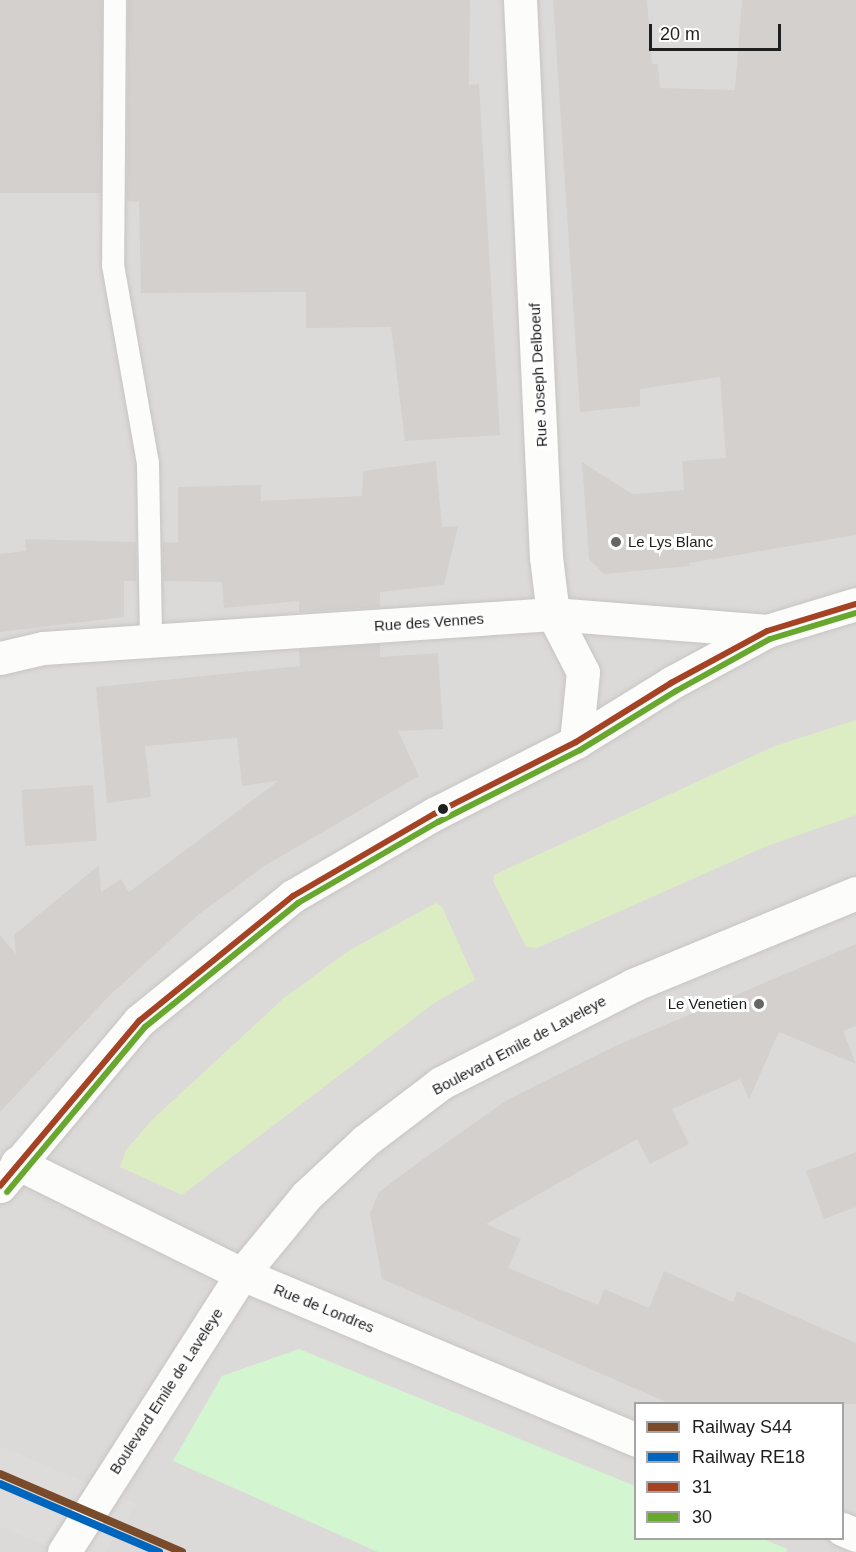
<!DOCTYPE html>
<html>
<head>
<meta charset="utf-8">
<style>
  body { margin:0 }
  #map { position:relative; width:856px; height:1552px; overflow:hidden; background:#edeae7; font-family:Arial,sans-serif }
  div>[style] { position:absolute }
  .residential>* { inset:0; background:#dcdad8 }
  .grass>* { inset:0; background:#ddedc3 }
  .park>* { inset:0; background:#d3f5d0 }
  .parking>* { inset:0; background:#dcdad9 }
  .pier>* { inset:0; background:#dddcda }
  .building>* { inset:0; background:#d4d0ce; transform-origin:0 0 }
  .roads { filter:drop-shadow(0 0 2px #c6c5c3) drop-shadow(0 0 2px #c6c5c3) }
  .service>* { height:22px; margin:-11px; padding:0 11px; transform-origin:11px; border-radius:11px; background:#fcfcfb }
  .minor>* { height:33px; margin:-16.5px; padding:0 16.5px; transform-origin:16.5px; border-radius:16.5px; background:#fcfcfb }
  .tertiary>* { height:33px; margin:-16.5px; padding:0 16.5px; transform-origin:16.5px; border-radius:16.5px; background:#fcfcfb }
  .bus-1>* { height:6px; margin:-3px; padding:0 3px; transform-origin:3px; border-radius:3px; background:#a64224 }
  .bus-2>* { height:6px; margin:-3px; padding:0 3px; transform-origin:3px; border-radius:3px; background:#69a82f }
  .rail-1>* { height:8px; margin:-4px; padding:0 4px; transform-origin:4px; border-radius:4px; background:#7a4b2a }
  .rail-2>* { height:8px; margin:-4px; padding:0 4px; transform-origin:4px; border-radius:4px; background:#0065bd }
  .dots>* { width:16px; height:16px; translate:-50% -50%; box-sizing:border-box; border:3px solid #fff; border-radius:50% }
  span { translate:-50% -50%; white-space:nowrap; text-align:center; line-height:1.15; -webkit-text-stroke:6px #fff; paint-order:stroke }
  .street-label { font-size:15px; color:#1f1f1f }
  .poi-label { font-size:15px; color:#1f1f1f }
  .left { translate:0 -50%; text-align:left }
  .right { translate:-100% -50%; text-align:right }
  .legend { position:absolute; left:634px; top:1402px; width:210px; height:138px; box-sizing:border-box; background:#fff; border:2px solid #a5a5a5; margin:0; padding:8px 10px; list-style:none; font-size:18px; color:#1f1f1f }
  .legend li { display:flex; align-items:center; gap:12px; height:30px }
  .legend b { width:30px; border:2px solid #a5a5a5 }
  .scale { position:absolute; left:649px; top:24px; width:132px; height:27px; box-sizing:border-box; border:3px solid #1f1f1f; border-top:0; padding-left:8px; font-size:18px; line-height:21px; white-space:nowrap; color:#1f1f1f; -webkit-text-stroke:4px #fff; paint-order:stroke }
</style>
</head>
<body>
<div id="map">
  <div class="residential">
    <div style="clip-path:polygon(evenodd,0 0,856px 0,856px 1552px,0 1552px,0 0,636px 1404px,842px 1404px,842px 1538px,636px 1538px,636px 1404px)"></div>
  </div>
  <div class="grass">
    <div style="clip-path:polygon(856px 720px,856px 815px,767px 846px,537px 948px,526px 947px,493px 881px,494px 875px,775px 746px)"></div>
    <div style="clip-path:polygon(436px 903px,442px 907px,475px 980px,434px 1003px,182px 1195px,120px 1167px,126px 1150px,152px 1120px,284px 998px,350px 950px)"></div>
  </div>
  <div class="park">
    <div style="clip-path:polygon(299px 1349px,635px 1486px,636px 1538px,763px 1539px,787px 1549px,786px 1552px,378px 1552px,173px 1461px,222px 1376px)"></div>
  </div>
  <div class="parking">
    <div style="clip-path:polygon(39px 1226px,152px 1301px,0 1544px,0 1271px,12px 1251px)"></div>
  </div>
  <div class="pier">
    <div style="clip-path:polygon(0 1446px,136px 1504px,105px 1552px,61px 1552px,0 1526px)"></div>
  </div>
  <div class="building">
    <div style="left:0;top:0;width:102px;height:193px"></div>
    <div style="clip-path:polygon(128px 0,470px 0,469px 85px,479px 84px,500px 435px,405px 441px,391px 327px,306px 328px,306px 292px,141px 293px,139px 202px,127px 201px)"></div>
    <div style="clip-path:polygon(553px 0,647px 0,652px 64px,658px 64px,660px 88px,735px 90px,742px 0,856px 0,856px 535px,689px 563px,690px 566px,604px 574px,589px 559px,582px 462px,632px 494px,684px 490px,682px 461px,726px 458px,720px 377px,640px 389px,640px 406px,580px 412px)"></div>
    <div style="clip-path:polygon(436px 461px,442px 527px,458px 526px,444px 585px,380px 592px,380px 607px,299px 612px,299px 601px,224px 608px,222px 582px,163px 581px,163px 542px,178px 543px,178px 487px,261px 485px,261px 501px,362px 496px,363px 471px)"></div>
    <div style="clip-path:polygon(25px 539px,136px 542px,136px 581px,124px 581px,124px 617px,0 632px,0 554px,26px 551px)"></div>
    <div style="clip-path:polygon(380px 644px,380px 657px,438px 653px,443px 729px,398px 731px,419px 776px,266px 865px,198px 915px,109px 996px,0 1112px,0 935px,16px 954px,14px 935px,99px 865px,101px 892px,121px 879px,129px 892px,278px 781px,242px 786px,237px 738px,145px 746px,151px 797px,107px 803px,96px 687px,300px 666px,299px 650px)"></div>
    <div style="left:93px;top:785px;width:56px;height:72px;rotate:86deg"></div>
    <div style="clip-path:polygon(856px 944px,856px 1026px,843px 1031px,856px 1064px,779px 1032px,749px 1099px,740px 1079px,672px 1109px,689px 1144px,650px 1164px,637px 1139px,486px 1224px,521px 1239px,508px 1268px,598px 1305px,604px 1289px,649px 1308px,664px 1271px,733px 1302px,737px 1291px,856px 1343px,856px 1404px,671px 1404px,382px 1279px,370px 1213px,379px 1192px,419px 1162px,507px 1100px,613px 1047px)"></div>
    <div style="clip-path:polygon(856px 1152px,856px 1207px,824px 1219px,806px 1171px)"></div>
  </div>
  <div class="roads">
    <div class="service">
      <div style="left:115px;top:0;width:265px;rotate:90.4deg"></div>
      <div style="left:113px;top:265px;width:202px;rotate:80deg"></div>
      <div style="left:148px;top:464px;width:177px;rotate:89deg"></div>
    </div>
    <div class="minor">
      <div style="left:520px;top:0;width:558px;rotate:87.33deg"></div>
      <div style="left:546px;top:557px;width:57px;rotate:83deg"></div>
      <div style="left:553px;top:614px;width:65px;rotate:62.7deg"></div>
      <div style="left:583px;top:672px;width:70px;rotate:95.7deg"></div>
      <div style="left:0;top:658px;width:44px;rotate:-13.1deg"></div>
      <div style="left:43px;top:648px;width:511px;rotate:-3.81deg"></div>
      <div style="left:553px;top:614px;width:215px;rotate:4.5deg"></div>
      <div style="left:17px;top:1163px;width:251px;rotate:26.3deg"></div>
      <div style="left:242px;top:1274px;width:428px;rotate:22.8deg"></div>
      <div style="left:842px;top:1529px;width:15px;rotate:23deg"></div>
    </div>
    <div class="tertiary">
      <div style="left:0;top:1186px;width:216px;rotate:-49.9deg"></div>
      <div style="left:139px;top:1021px;width:198px;rotate:-39.1deg"></div>
      <div style="left:293px;top:896px;width:163px;rotate:-30.2deg"></div>
      <div style="left:434px;top:814px;width:159px;rotate:-26.9deg"></div>
      <div style="left:576px;top:742px;width:112px;rotate:-31.8deg"></div>
      <div style="left:671px;top:683px;width:109px;rotate:-28.4deg"></div>
      <div style="left:767px;top:631px;width:93px;rotate:-16.9deg"></div>
      <div style="left:64px;top:1552px;width:330px;rotate:-57.4deg"></div>
      <div style="left:242px;top:1274px;width:101px;rotate:-50.6deg"></div>
      <div style="left:306px;top:1196px;width:81px;rotate:-43deg"></div>
      <div style="left:365px;top:1141px;width:96px;rotate:-37.3deg"></div>
      <div style="left:441px;top:1083px;width:216px;rotate:-27deg"></div>
      <div style="left:633px;top:985px;width:241px;rotate:-22.4deg"></div>
    </div>
  </div>
  <div class="bus-1">
    <div style="left:0;top:1186px;width:216px;rotate:-49.9deg"></div>
    <div style="left:139px;top:1021px;width:198px;rotate:-39.1deg"></div>
    <div style="left:293px;top:896px;width:163px;rotate:-30.2deg"></div>
    <div style="left:434px;top:814px;width:159px;rotate:-26.9deg"></div>
    <div style="left:576px;top:742px;width:112px;rotate:-31.8deg"></div>
    <div style="left:671px;top:683px;width:109px;rotate:-28.4deg"></div>
    <div style="left:767px;top:631px;width:93px;rotate:-16.9deg"></div>
  </div>
  <div class="bus-2">
    <div style="left:7px;top:1192px;width:215px;rotate:-50.1deg"></div>
    <div style="left:145px;top:1027px;width:197px;rotate:-39deg"></div>
    <div style="left:298px;top:903px;width:162px;rotate:-30.1deg"></div>
    <div style="left:438px;top:822px;width:159px;rotate:-26.9deg"></div>
    <div style="left:580px;top:750px;width:113px;rotate:-31.6deg"></div>
    <div style="left:676px;top:691px;width:107px;rotate:-29deg"></div>
    <div style="left:770px;top:639px;width:90px;rotate:-16.8deg"></div>
  </div>
  <div class="rail-1">
    <div style="left:0;top:1474px;width:198px;rotate:23.2deg"></div>
  </div>
  <div class="rail-2">
    <div style="left:0;top:1484px;width:173px;rotate:23.2deg"></div>
  </div>
  <div class="dots">
    <div style="left:616px;top:542px;background:#676665"></div>
    <div style="left:443px;top:809px;background:#1f1f1f"></div>
    <div style="left:759px;top:1004px;background:#676665"></div>
  </div>
  <div class="street-label">
    <span style="left:538px;top:375px;rotate:-93deg">Rue Joseph Delboeuf</span>
    <span style="left:429px;top:622px;rotate:-4deg">Rue des Vennes</span>
    <span style="left:519px;top:1045px;rotate:-28deg">Boulevard Emile de Laveleye</span>
    <span style="left:324px;top:1308px;rotate:22deg">Rue de Londres</span>
    <span style="left:166px;top:1391px;rotate:-57deg">Boulevard Emile de Laveleye</span>
  </div>
  <div class="poi-label">
    <span class="left" style="left:628px;top:542px">Le Lys Blanc</span>
    <span class="right" style="left:747px;top:1004px">Le Venetien</span>
  </div>
  <ul class="legend">
  <li><b style="height:8px;background:#7a4b2a"></b>Railway S44</li>
  <li><b style="height:8px;background:#0065bd"></b>Railway RE18</li>
  <li><b style="height:8px;background:#a64224"></b>31</li>
  <li><b style="height:8px;background:#69a82f"></b>30</li>
  </ul>
  <div class="scale">20 m</div>
</div>
</body>
</html>
